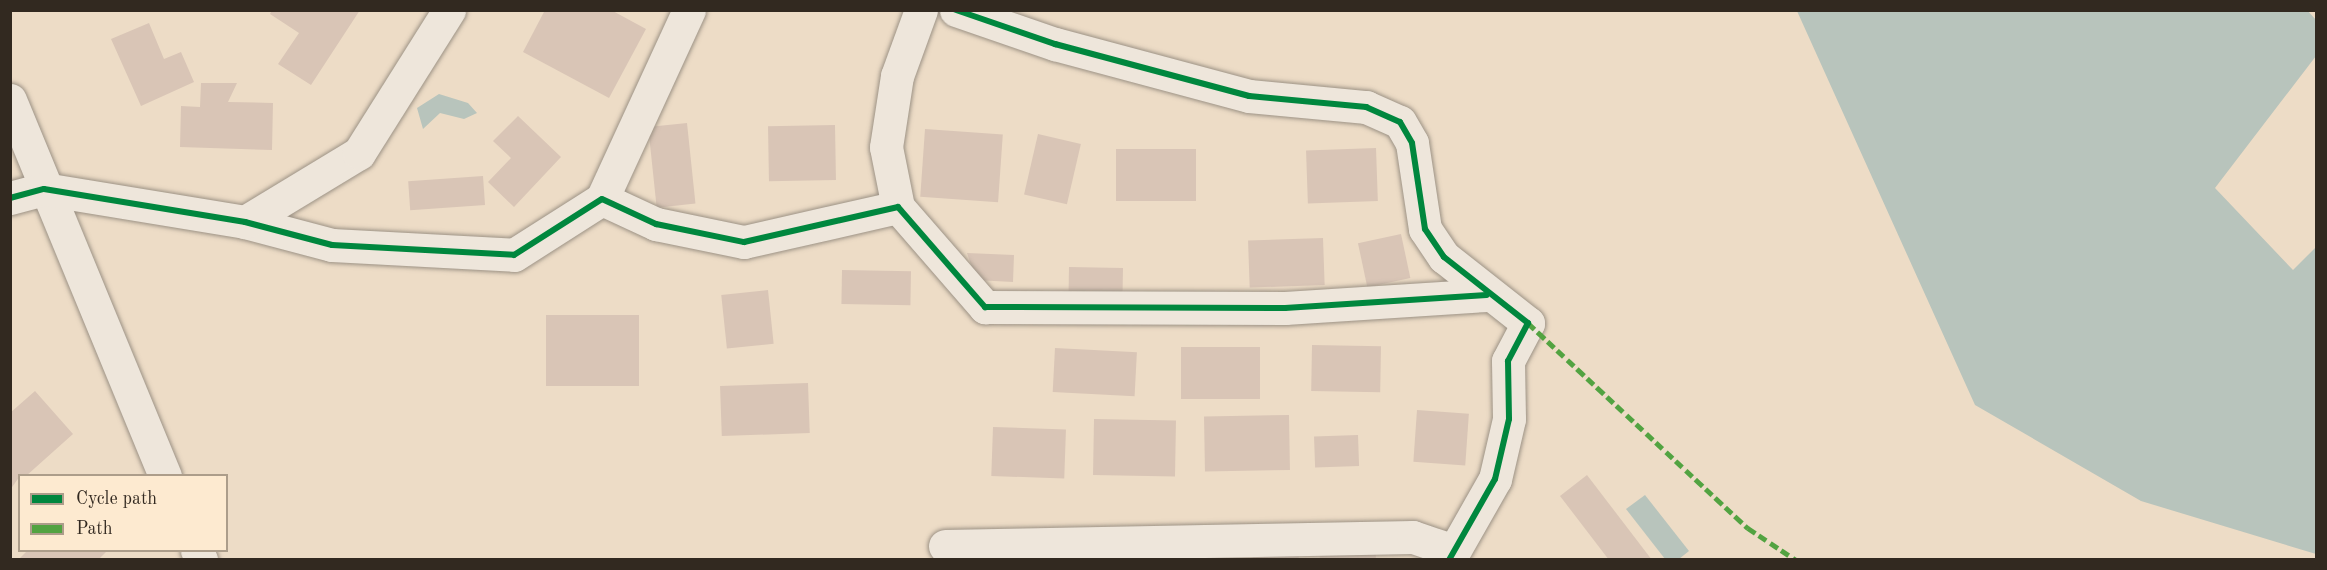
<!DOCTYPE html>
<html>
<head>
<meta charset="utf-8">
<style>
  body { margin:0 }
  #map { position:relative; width:2327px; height:570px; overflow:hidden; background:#eddcc6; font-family:"Old Standard TT",serif }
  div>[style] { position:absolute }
  .water>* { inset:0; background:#b8c4bc }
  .building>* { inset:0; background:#d9c5b6; transform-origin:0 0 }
  .roads { filter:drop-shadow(0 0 2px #9c9285) drop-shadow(0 0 2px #9c9285) }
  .minor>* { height:33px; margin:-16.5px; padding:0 16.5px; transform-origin:16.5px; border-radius:16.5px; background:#eee6db }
  .quiet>* { height:4.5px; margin-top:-2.25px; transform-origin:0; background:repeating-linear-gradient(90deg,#52a341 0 9px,transparent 0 13.5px) }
  .cycleway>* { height:6px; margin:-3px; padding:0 3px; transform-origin:3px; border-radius:3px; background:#00873e }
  span { translate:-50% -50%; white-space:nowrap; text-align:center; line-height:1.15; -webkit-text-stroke:4.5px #fdead0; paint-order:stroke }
  .frame { position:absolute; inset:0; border:12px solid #322920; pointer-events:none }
  .legend { position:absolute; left:18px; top:474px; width:210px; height:78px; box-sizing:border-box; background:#fdead0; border:2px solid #ac9d8a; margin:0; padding:8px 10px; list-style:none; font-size:18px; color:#322920 }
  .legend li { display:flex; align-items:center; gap:12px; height:30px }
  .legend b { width:30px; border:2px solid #ac9d8a }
</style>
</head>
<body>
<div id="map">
  <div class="water">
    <div style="clip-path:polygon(2307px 10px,2316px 20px,2316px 56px,2215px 188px,2293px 270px,2316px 247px,2316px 554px,2141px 501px,1975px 405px,1797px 11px)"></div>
    <div style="clip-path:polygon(439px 94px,468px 103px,477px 113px,464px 119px,440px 113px,423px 129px,417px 108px)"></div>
    <div style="clip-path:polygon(1645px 495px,1689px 551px,1679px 559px,1665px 559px,1626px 509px)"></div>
  </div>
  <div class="building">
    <div style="clip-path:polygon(272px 10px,360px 10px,311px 85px,278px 64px,299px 33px,270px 14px)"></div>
    <div style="clip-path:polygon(545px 10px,611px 10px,646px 29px,609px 98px,523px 52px)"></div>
    <div style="clip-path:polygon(149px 23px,164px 59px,181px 52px,194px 82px,141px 106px,111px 39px)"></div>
    <div style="clip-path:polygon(201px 83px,237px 83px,228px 102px,273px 103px,272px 150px,180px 147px,181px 106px,200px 107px)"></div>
    <div style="clip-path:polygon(518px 116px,561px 157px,514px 207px,488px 182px,511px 158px,493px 141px)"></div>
    <div style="left:687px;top:123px;width:81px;height:39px;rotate:84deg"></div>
    <div style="left:835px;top:125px;width:55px;height:67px;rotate:89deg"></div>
    <div style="left:925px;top:129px;width:78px;height:68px;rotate:4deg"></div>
    <div style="left:1038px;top:134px;width:44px;height:62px;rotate:13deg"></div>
    <div style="left:1376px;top:148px;width:53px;height:70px;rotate:88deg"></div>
    <div style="left:1116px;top:149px;width:80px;height:52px"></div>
    <div style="left:483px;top:176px;width:29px;height:75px;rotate:86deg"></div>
    <div style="left:1401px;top:234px;width:45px;height:44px;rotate:78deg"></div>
    <div style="left:1323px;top:238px;width:47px;height:75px;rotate:88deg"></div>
    <div style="clip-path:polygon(967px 253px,1014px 255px,1013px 282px,976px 280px)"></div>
    <div style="left:1069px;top:267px;width:54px;height:25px;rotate:1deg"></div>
    <div style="left:842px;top:270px;width:69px;height:34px;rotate:1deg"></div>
    <div style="left:768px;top:290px;width:54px;height:47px;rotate:84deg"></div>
    <div style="left:546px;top:315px;width:93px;height:71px"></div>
    <div style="left:1312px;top:345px;width:69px;height:46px;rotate:1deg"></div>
    <div style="left:1181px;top:347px;width:79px;height:52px"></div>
    <div style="left:1055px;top:348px;width:82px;height:44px;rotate:3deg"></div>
    <div style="left:808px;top:383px;width:50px;height:88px;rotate:88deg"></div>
    <div style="clip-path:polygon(35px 391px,73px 434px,26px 476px,20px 476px,10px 490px,10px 413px)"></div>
    <div style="left:1417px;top:410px;width:52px;height:52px;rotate:4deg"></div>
    <div style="left:1289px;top:415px;width:55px;height:85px;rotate:89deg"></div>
    <div style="left:1094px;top:419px;width:82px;height:56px;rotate:1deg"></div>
    <div style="left:993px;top:427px;width:73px;height:49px;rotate:2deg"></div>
    <div style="left:1358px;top:435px;width:31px;height:44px;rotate:88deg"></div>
    <div style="clip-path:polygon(1587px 475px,1652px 560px,1609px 560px,1560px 496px)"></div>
    <div style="left:1253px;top:544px;width:46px;height:16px;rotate:1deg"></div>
    <div style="left:1320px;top:547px;width:56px;height:13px;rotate:1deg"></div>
    <div style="clip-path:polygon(28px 550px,108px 550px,98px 560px,18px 560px)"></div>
  </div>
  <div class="roads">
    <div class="minor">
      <div style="left:956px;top:10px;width:105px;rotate:19deg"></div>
      <div style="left:1055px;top:44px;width:201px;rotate:15deg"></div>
      <div style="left:1249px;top:96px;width:118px;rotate:5.4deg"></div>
      <div style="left:1366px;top:107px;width:37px;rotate:24deg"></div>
      <div style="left:1400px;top:122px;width:24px;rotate:60deg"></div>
      <div style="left:1412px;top:143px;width:87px;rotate:81.4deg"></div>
      <div style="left:1425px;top:229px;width:34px;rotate:56deg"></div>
      <div style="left:1444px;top:257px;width:107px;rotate:38.2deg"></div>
      <div style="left:1528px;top:323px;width:43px;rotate:117.8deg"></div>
      <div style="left:1508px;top:361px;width:58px;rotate:89deg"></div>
      <div style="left:1509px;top:419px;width:62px;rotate:103.1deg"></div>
      <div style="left:1495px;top:479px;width:93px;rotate:119.6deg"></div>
      <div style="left:10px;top:100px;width:407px;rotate:67.6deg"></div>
      <div style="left:10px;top:198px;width:35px;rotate:-15deg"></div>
      <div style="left:44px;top:189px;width:204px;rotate:9.3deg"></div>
      <div style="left:245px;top:222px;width:90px;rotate:14.8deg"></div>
      <div style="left:332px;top:245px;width:182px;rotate:3.1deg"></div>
      <div style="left:514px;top:255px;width:104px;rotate:-32.5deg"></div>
      <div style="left:602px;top:199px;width:60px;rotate:24.8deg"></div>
      <div style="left:656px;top:224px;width:90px;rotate:11.6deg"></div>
      <div style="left:744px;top:242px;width:158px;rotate:-12.8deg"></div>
      <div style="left:898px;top:207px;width:133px;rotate:49deg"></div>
      <div style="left:985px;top:307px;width:300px;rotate:0.2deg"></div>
      <div style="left:1285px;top:308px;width:202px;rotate:-3.7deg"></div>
      <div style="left:602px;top:199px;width:208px;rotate:-65.3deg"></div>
      <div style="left:898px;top:207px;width:61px;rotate:-101.3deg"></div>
      <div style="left:886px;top:147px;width:72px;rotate:-81.2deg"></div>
      <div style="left:897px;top:76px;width:70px;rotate:-70deg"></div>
      <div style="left:245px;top:222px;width:133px;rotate:-31.2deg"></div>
      <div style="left:359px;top:153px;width:169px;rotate:-57.8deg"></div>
      <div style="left:945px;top:546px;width:468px;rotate:-1.1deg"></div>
      <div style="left:1413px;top:537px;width:43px;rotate:18.9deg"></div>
      <div style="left:197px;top:550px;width:11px;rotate:68deg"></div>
    </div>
  </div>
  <div class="quiet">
    <div style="left:1528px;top:323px;width:301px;rotate:43deg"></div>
    <div style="left:1748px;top:528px;width:58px;rotate:33.7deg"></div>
  </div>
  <div class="cycleway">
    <div style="left:956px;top:10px;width:105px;rotate:19deg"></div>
    <div style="left:1055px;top:44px;width:201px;rotate:15deg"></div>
    <div style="left:1249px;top:96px;width:118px;rotate:5.4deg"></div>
    <div style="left:1366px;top:107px;width:37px;rotate:24deg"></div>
    <div style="left:1400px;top:122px;width:24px;rotate:60deg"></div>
    <div style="left:1412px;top:143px;width:87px;rotate:81.4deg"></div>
    <div style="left:1425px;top:229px;width:34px;rotate:56deg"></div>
    <div style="left:1444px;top:257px;width:107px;rotate:38.2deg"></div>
    <div style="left:1528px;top:323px;width:43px;rotate:117.8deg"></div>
    <div style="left:1508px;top:361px;width:58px;rotate:89deg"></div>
    <div style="left:1509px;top:419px;width:62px;rotate:103.1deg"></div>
    <div style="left:1495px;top:479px;width:93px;rotate:119.6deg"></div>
    <div style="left:10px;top:198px;width:35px;rotate:-15deg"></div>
    <div style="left:44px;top:189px;width:204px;rotate:9.3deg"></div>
    <div style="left:245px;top:222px;width:90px;rotate:14.8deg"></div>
    <div style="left:332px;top:245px;width:182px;rotate:3.1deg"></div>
    <div style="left:514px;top:255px;width:104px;rotate:-32.5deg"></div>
    <div style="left:602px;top:199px;width:60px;rotate:24.8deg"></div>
    <div style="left:656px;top:224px;width:90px;rotate:11.6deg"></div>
    <div style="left:744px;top:242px;width:158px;rotate:-12.8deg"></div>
    <div style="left:898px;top:207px;width:133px;rotate:49deg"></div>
    <div style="left:985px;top:307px;width:300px;rotate:0.2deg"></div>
    <div style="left:1285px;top:308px;width:202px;rotate:-3.7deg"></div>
  </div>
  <div class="frame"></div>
  <ul class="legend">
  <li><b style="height:8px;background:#00873e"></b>Cycle path</li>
  <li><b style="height:8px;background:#52a341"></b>Path</li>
  </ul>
</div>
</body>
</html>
